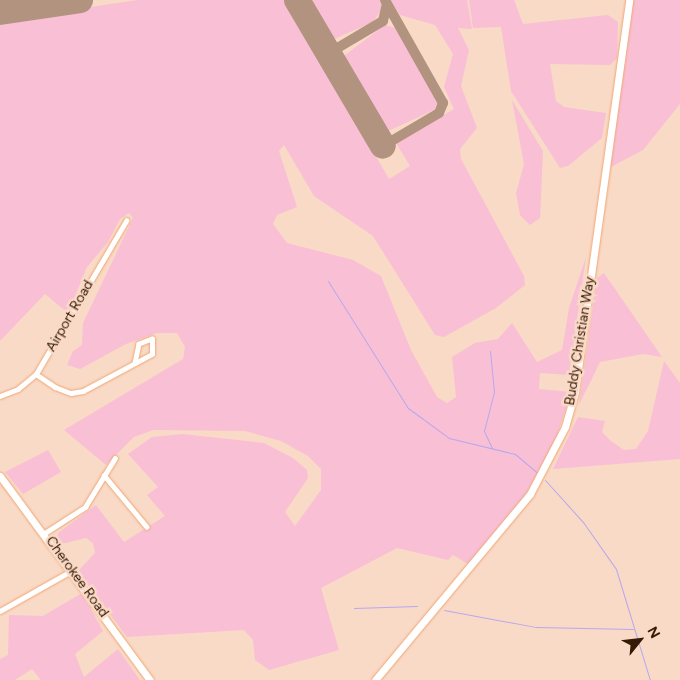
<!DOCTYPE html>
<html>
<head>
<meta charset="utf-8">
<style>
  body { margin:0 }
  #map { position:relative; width:680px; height:680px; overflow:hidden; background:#f9dac6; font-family:Figtree,sans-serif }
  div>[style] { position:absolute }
  .green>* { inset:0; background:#f9bfd5 }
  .stream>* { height:1px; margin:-0.5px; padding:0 0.5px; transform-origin:0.5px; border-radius:0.5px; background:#b8a8ee }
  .taxiway>* { height:10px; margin:-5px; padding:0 5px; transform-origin:5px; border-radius:5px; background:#b1937f }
  .runway>* { height:26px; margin:-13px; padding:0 13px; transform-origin:13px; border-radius:13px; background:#b1937f }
  .roads { filter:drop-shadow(0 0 1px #f0a674) drop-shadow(0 0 1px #f0a674) }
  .street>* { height:4.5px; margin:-2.25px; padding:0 2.25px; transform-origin:2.25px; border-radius:2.25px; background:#fff }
  .secondary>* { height:7px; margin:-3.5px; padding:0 3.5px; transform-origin:3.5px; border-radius:3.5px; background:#fff }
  span { translate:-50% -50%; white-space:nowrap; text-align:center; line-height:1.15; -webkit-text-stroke:5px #f9dac6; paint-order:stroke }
  .street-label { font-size:14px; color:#361a05 }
  .north { position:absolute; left:615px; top:615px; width:50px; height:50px; -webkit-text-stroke:4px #f9dac6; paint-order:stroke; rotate:61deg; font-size:14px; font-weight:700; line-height:20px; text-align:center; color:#361a05 }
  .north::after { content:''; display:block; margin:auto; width:18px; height:22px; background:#361a05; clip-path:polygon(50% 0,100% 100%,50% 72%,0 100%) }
</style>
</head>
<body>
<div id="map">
  <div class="green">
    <div style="clip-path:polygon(138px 0,286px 0,389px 179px,410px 166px,396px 143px,454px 109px,444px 87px,453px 54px,435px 25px,400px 15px,390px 0,467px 0,472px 29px,458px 28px,469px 50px,461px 86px,477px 128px,460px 149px,461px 159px,524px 276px,525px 285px,496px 308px,444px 337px,435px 335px,373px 236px,314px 196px,284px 145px,279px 151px,297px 207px,277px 215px,273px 224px,287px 243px,353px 260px,381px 276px,411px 350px,437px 397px,447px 403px,456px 397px,452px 357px,475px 343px,498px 339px,512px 323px,537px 362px,562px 350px,569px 308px,586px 257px,569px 375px,540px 373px,539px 389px,571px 392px,556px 439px,523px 502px,468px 564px,453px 555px,448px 560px,397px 548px,321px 588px,339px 650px,269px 670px,255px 660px,253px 640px,244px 630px,127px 637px,78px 571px,95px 553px,93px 543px,86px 538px,61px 544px,57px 540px,58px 533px,96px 505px,124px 542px,165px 516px,147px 495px,158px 487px,128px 454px,152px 437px,182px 434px,264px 443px,293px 458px,307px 470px,308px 478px,285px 512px,295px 526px,321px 490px,321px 469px,308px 456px,281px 441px,245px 431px,153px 430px,134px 437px,106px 465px,64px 430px,183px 359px,185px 347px,177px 333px,157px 333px,126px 344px,80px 369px,67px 365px,73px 351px,82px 345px,83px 323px,133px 218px,129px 213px,120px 219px,108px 242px,87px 267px,68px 313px,45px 294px,0 341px,0 20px)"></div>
    <div style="clip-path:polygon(307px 0,380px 0,382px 9px,373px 22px,332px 40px)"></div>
    <div style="clip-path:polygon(469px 0,514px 0,523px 24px,608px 15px,618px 22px,617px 58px,610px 65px,550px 64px,556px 101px,564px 107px,606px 113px,602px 138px,568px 166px,560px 168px,511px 91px,501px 27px,473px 28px)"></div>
    <div style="clip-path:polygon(632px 0,680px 0,680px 104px,643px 150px,609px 168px)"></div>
    <div style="clip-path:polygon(385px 25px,396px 28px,439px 102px,434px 110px,386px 132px,341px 58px)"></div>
    <div style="clip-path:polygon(512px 100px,543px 151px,540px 218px,530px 225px,520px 215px,516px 193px,524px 164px)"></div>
    <div style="clip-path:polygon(604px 273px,662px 357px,643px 354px,600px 362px,579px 405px,597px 278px)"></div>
    <div style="clip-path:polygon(664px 361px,680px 383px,680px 459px,553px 469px,578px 417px,605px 421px,602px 432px,611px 441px,624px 450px,636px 449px,648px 431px)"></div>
    <div style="clip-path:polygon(48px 450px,61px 472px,23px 494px,5px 472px)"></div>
    <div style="clip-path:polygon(82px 593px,103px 631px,75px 654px,84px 677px,118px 649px,140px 680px,41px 680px,32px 669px,15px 680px,0 680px,0 659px,8px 655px,9px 615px,43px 616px)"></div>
  </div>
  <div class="stream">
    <div style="left:328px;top:281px;width:150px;rotate:57.8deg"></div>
    <div style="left:408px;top:408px;width:51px;rotate:36.2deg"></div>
    <div style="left:449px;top:438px;width:68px;rotate:13.6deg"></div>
    <div style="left:515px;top:454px;width:30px;rotate:40deg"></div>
    <div style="left:490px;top:351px;width:41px;rotate:84.4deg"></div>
    <div style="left:494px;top:392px;width:40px;rotate:104.4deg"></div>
    <div style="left:484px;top:431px;width:19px;rotate:65deg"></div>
    <div style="left:545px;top:480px;width:57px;rotate:47.9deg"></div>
    <div style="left:583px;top:522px;width:57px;rotate:54.9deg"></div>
    <div style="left:616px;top:569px;width:116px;rotate:73deg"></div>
    <div style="left:354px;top:608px;width:63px;rotate:-1.8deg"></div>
    <div style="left:444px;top:610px;width:94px;rotate:10.5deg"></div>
    <div style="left:536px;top:627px;width:97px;rotate:1.2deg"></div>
  </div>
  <div class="taxiway">
    <div style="left:48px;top:0;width:4px;rotate:76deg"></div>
    <div style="left:329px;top:53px;width:63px;rotate:-30.7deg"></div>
    <div style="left:383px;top:21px;width:17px;rotate:-77deg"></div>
    <div style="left:383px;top:146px;width:65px;rotate:-30.5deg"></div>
    <div style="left:439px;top:113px;width:11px;rotate:-68deg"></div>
    <div style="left:443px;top:103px;width:118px;rotate:-119.4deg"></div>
  </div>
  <div class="runway">
    <div style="left:297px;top:0;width:169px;rotate:59.5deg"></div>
    <div style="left:0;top:12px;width:81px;rotate:-8.5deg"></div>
  </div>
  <div class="roads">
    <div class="street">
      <div style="left:36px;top:374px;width:23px;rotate:34deg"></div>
      <div style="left:55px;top:387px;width:17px;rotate:21deg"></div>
      <div style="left:71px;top:393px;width:12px;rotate:-9deg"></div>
      <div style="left:83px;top:391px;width:78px;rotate:-28.2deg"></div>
      <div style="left:152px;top:354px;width:15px;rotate:-90deg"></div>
      <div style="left:152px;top:339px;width:14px;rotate:159deg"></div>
      <div style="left:139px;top:344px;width:19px;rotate:102deg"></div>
      <div style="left:0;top:396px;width:19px;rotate:-21deg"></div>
      <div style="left:18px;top:389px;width:23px;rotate:-40deg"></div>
      <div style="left:36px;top:374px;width:178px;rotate:-59.5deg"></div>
      <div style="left:104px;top:475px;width:67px;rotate:50.4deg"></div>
      <div style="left:45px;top:533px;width:48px;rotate:-33deg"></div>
      <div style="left:85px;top:507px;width:57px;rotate:-58.5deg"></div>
      <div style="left:0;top:611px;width:81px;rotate:-29.4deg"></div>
    </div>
    <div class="secondary">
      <div style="left:0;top:476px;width:253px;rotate:53.7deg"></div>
      <div style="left:375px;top:680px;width:242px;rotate:-50.2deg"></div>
      <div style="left:530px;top:494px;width:76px;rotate:-62.4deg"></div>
      <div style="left:565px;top:427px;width:37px;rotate:-74deg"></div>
      <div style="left:575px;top:391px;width:395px;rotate:-82.1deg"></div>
    </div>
  </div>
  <div class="street-label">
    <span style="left:70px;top:316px;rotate:-60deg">Airport Road</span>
    <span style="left:580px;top:341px;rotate:-81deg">Buddy Christian Way</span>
    <span style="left:77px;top:577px;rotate:54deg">Cherokee Road</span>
  </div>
  <div class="north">N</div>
</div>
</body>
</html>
